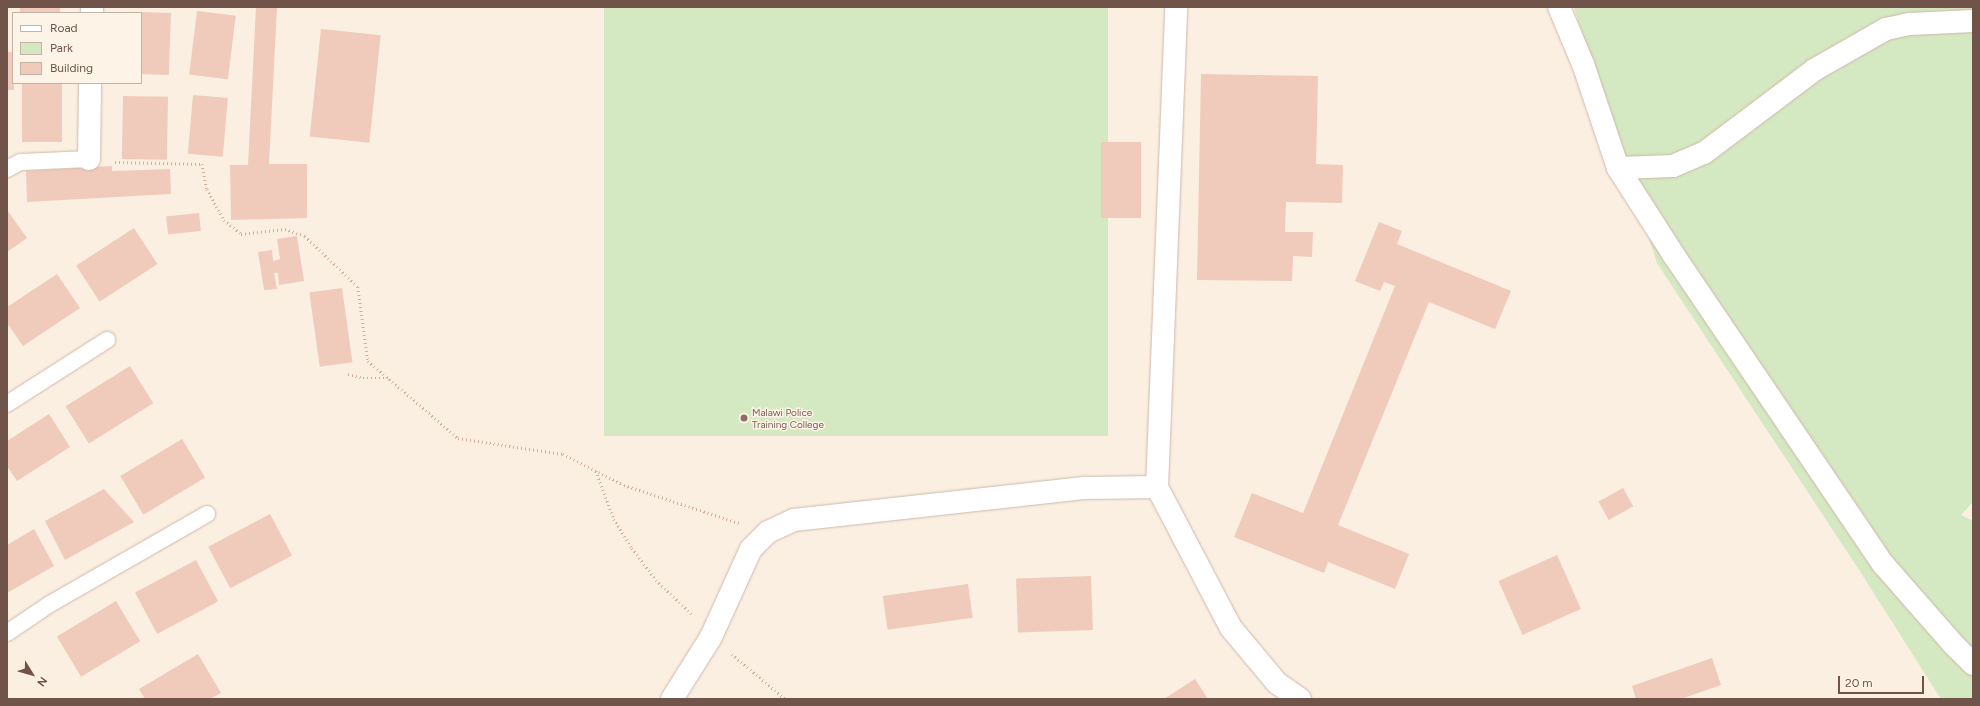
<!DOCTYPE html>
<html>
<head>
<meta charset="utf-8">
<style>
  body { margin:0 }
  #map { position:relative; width:1980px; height:706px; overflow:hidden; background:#fbefe1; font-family:Figtree,sans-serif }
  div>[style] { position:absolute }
  .green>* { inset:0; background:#d4e8c1; transform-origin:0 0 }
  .building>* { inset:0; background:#f0caba; transform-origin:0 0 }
  .path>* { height:2.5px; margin-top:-1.25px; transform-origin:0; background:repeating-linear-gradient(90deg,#d4ae9d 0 1px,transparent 0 4px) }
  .roads { filter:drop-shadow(0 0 1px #ceb8ab) drop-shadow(0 0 1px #ceb8ab) }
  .lane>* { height:16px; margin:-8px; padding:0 8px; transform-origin:8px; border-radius:8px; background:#fff }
  .street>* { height:22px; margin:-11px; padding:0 11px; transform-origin:11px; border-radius:11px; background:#fff }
  .dots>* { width:11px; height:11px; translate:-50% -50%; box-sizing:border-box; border:2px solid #fef3e7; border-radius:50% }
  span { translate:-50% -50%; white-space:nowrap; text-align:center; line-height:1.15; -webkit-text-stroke:3px #fef3e7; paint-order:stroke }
  .education-label { font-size:10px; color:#785e54 }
  .left { translate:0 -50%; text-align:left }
  .frame { position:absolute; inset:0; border:8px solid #715449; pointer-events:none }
  .legend { position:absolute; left:12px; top:12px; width:130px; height:72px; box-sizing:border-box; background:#fef3e7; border:1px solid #c6b3a8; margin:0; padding:5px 7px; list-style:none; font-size:12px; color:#715449 }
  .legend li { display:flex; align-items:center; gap:8px; height:20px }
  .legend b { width:20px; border:1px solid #c6b3a8 }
  .north { position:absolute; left:12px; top:654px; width:40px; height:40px; -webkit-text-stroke:3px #fef3e7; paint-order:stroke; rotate:127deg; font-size:11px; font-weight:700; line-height:16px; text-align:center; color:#715449 }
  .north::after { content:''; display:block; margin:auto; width:14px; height:18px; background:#715449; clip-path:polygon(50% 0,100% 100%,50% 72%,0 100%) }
  .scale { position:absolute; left:1838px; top:676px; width:86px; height:18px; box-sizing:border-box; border:2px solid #715449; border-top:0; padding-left:5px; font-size:12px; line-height:14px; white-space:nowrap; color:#715449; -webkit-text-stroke:3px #fef3e7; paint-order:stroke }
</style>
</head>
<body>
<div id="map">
  <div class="green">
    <div style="left:604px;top:7px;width:504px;height:429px"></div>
    <div style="clip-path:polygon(1574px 7px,1973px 7px,1973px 502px,1961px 515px,1973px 521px,1973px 699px,1941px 699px,1861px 573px,1657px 263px)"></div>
  </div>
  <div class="building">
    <div style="left:20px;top:7px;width:40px;height:6px"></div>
    <div style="clip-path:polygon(256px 7px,277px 7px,269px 164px,307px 164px,307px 218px,231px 220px,230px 165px,248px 165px)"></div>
    <div style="left:197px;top:11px;width:39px;height:64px;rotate:7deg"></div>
    <div style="left:141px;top:12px;width:30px;height:62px;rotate:2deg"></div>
    <div style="left:321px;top:29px;width:60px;height:108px;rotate:6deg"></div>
    <div style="clip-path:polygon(7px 52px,13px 52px,14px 90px,7px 90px)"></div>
    <div style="clip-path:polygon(1201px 74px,1318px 76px,1316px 164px,1343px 165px,1342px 203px,1286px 202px,1285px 232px,1313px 232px,1312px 257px,1293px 256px,1292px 281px,1197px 280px)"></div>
    <div style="left:22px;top:83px;width:40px;height:59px"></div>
    <div style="left:193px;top:95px;width:35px;height:59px;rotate:5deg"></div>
    <div style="left:123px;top:96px;width:45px;height:63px;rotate:1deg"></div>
    <div style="left:1141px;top:142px;width:76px;height:40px;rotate:90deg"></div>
    <div style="clip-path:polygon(112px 166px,112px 171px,170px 169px,171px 194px,27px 202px,26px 171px)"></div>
    <div style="clip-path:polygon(7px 210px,27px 238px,7px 252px)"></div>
    <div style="left:199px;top:213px;width:18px;height:33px;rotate:84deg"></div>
    <div style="clip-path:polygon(1379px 222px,1402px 231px,1397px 244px,1511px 291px,1495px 329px,1429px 302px,1338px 525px,1409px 554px,1395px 589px,1328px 562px,1324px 573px,1234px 537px,1252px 493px,1303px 513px,1395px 286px,1384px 282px,1380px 291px,1355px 281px)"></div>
    <div style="left:134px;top:228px;width:43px;height:69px;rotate:57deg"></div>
    <div style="clip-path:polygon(297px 236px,304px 281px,279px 285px,278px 273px,274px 273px,277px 289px,264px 290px,258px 252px,272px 250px,273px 261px,280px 259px,277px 239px)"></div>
    <div style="clip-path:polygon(57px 274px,80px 308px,23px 346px,7px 323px,7px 307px)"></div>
    <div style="left:342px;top:288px;width:75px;height:33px;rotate:82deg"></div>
    <div style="left:130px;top:366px;width:44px;height:76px;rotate:58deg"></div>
    <div style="clip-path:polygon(49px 414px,70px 447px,17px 481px,7px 466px,7px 441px)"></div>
    <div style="left:182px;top:439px;width:45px;height:72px;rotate:59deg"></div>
    <div style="left:1623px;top:488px;width:21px;height:28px;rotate:61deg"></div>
    <div style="clip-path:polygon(104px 489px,134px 522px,65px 560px,45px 521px)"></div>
    <div style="left:270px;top:514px;width:47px;height:70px;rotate:62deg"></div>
    <div style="clip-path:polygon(34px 529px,54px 566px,7px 593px,7px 545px)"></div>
    <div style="left:1557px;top:555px;width:59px;height:64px;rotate:66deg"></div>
    <div style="left:196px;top:560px;width:47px;height:69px;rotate:62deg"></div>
    <div style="left:1091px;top:576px;width:54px;height:75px;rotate:88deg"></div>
    <div style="left:968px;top:584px;width:34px;height:86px;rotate:82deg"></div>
    <div style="left:116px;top:601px;width:47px;height:69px;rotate:59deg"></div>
    <div style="clip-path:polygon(198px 654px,221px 693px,210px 699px,145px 699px,139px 689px)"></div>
    <div style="clip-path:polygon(1712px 658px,1721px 685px,1681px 699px,1636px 699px,1632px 686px)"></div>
    <div style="clip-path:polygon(1195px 679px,1208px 699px,1164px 699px)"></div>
  </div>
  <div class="path">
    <div style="left:115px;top:162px;width:87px;rotate:1.3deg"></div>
    <div style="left:202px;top:164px;width:25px;rotate:79deg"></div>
    <div style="left:207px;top:189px;width:35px;rotate:61deg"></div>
    <div style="left:224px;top:220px;width:22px;rotate:39deg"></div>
    <div style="left:241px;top:234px;width:44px;rotate:-6.5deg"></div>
    <div style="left:285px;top:229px;width:21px;rotate:19deg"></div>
    <div style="left:305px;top:236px;width:74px;rotate:43.9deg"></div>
    <div style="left:358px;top:287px;width:75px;rotate:82.3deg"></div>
    <div style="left:368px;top:361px;width:118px;rotate:40.5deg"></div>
    <div style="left:458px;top:438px;width:106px;rotate:8.7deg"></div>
    <div style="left:563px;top:454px;width:68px;rotate:26.9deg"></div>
    <div style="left:624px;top:485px;width:121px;rotate:18.3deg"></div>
    <div style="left:348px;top:374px;width:16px;rotate:15deg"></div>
    <div style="left:363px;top:378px;width:25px"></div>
    <div style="left:596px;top:471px;width:51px;rotate:69.4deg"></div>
    <div style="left:614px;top:519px;width:34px;rotate:58deg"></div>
    <div style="left:632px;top:548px;width:40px;rotate:53deg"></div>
    <div style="left:656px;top:580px;width:51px;rotate:43.4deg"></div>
    <div style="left:732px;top:654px;width:70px;rotate:40.3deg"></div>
  </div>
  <div class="roads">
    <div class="lane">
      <div style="left:7px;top:169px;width:16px;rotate:-27deg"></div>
      <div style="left:21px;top:162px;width:68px;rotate:-2.5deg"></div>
      <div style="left:7px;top:404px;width:119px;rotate:-32.6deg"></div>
      <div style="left:7px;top:633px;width:52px;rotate:-34deg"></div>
      <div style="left:50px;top:604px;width:181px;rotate:-29.8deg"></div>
    </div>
    <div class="street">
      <div style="left:1559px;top:7px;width:62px;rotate:67.2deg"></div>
      <div style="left:1583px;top:64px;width:110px;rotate:71.4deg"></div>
      <div style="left:1618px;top:168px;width:106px;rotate:57.4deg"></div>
      <div style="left:1675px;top:257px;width:371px;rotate:55.9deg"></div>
      <div style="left:1883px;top:564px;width:106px;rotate:48.8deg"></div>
      <div style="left:1953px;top:644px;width:28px;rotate:45deg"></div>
      <div style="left:92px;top:13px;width:6px;rotate:-90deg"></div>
      <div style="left:89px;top:159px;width:76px;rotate:-89.2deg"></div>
      <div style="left:1618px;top:168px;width:55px;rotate:-2.1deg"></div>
      <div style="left:1673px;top:166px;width:34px;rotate:-23deg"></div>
      <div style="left:1704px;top:153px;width:138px;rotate:-37deg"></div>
      <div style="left:1814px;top:70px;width:83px;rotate:-29.7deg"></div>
      <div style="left:1886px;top:29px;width:25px;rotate:-12deg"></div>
      <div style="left:1910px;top:24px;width:63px;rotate:-2.7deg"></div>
      <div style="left:1157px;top:487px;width:159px;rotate:62.3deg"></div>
      <div style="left:1231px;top:628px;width:72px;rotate:50.1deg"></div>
      <div style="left:1277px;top:683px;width:28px;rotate:35deg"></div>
      <div style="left:672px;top:699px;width:73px;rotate:-57.8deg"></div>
      <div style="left:711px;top:637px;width:97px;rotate:-65.6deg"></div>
      <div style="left:751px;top:549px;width:24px;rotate:-45deg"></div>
      <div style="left:768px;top:532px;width:29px;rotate:-25deg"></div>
      <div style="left:794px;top:520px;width:294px;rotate:-6.3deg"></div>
      <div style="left:1086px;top:488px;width:71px;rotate:-0.8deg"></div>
      <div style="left:1157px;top:487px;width:480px;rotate:-87.7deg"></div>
    </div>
  </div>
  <div class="dots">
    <div style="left:744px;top:418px;background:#8d6e63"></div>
  </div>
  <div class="education-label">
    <span class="left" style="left:752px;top:418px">Malawi Police<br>Training College</span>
  </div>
  <div class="frame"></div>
  <ul class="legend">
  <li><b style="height:5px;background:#fff"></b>Road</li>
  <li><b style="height:11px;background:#d4e8c1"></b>Park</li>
  <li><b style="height:11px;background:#f0caba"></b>Building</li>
  </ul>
  <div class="north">N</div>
  <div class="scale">20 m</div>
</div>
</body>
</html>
